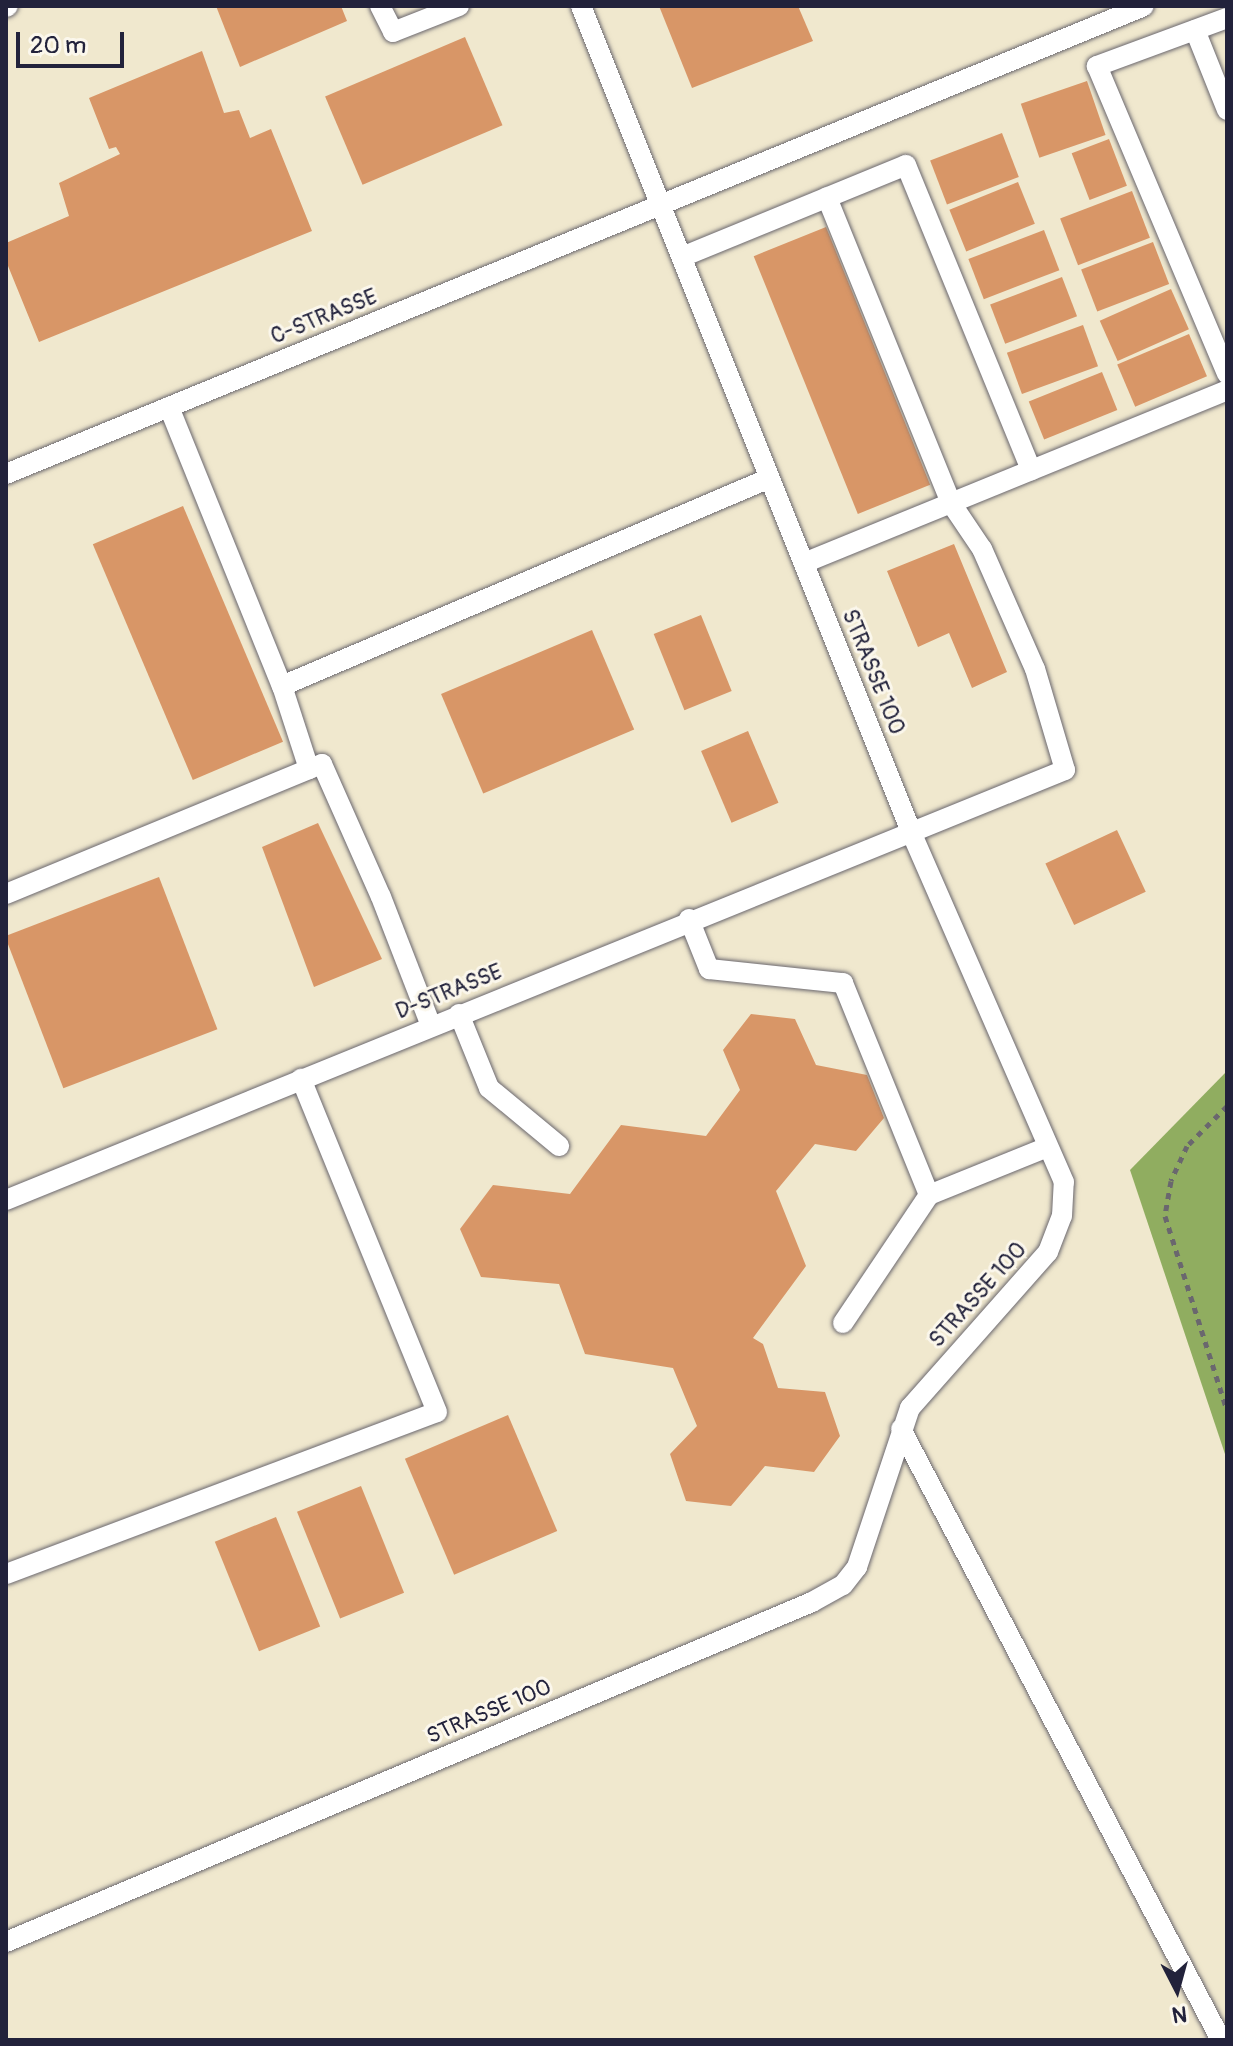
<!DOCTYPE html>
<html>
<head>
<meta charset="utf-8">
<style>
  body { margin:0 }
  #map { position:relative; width:1233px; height:2046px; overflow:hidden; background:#f0e8ce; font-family:Pangolin,sans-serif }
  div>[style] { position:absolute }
  .forest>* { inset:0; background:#90ad60 }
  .building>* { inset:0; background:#d89667; transform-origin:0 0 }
  .path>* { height:5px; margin-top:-2.5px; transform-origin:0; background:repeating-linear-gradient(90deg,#6a676e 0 6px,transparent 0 12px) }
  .roads { filter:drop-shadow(0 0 2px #6a676e) drop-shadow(0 0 2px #6a676e) }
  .lane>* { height:20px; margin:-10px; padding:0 10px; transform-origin:10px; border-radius:10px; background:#fff }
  span { translate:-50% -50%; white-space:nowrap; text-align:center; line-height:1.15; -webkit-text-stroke:6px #fbf7ec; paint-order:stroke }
  .street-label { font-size:22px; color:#22223b }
  .frame { position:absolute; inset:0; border:8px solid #22223b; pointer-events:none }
  .north { position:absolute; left:1137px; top:1950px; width:80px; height:80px; -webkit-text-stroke:6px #fbf7ec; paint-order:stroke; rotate:174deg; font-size:22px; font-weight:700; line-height:32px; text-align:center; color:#22223b }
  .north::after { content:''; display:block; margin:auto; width:28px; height:36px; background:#22223b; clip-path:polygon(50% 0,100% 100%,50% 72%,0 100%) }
  .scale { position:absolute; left:16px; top:32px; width:108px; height:36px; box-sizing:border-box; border:4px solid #22223b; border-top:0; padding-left:10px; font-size:24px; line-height:28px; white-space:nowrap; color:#22223b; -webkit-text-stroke:6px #fbf7ec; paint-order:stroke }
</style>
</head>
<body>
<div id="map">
  <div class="forest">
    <div style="clip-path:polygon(1227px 1071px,1227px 1460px,1130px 1170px)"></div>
  </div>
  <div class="building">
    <div style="clip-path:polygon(216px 6px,341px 6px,347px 21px,240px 67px)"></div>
    <div style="clip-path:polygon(659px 6px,798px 6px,813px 41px,692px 88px)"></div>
    <div style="left:465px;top:37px;width:96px;height:152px;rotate:67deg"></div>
    <div style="clip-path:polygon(202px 51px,224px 113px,239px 110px,250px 138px,271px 129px,312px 231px,39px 342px,6px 261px,6px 243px,69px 216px,59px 183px,120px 154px,116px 147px,109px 149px,89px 98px)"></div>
    <div style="left:1087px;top:81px;width:57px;height:70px;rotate:71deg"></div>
    <div style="left:1002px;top:133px;width:47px;height:77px;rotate:69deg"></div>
    <div style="left:1109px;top:139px;width:50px;height:40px;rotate:69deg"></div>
    <div style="left:1018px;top:182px;width:45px;height:74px;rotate:68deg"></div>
    <div style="left:1132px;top:191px;width:50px;height:77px;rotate:69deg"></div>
    <div style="left:826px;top:227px;width:278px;height:78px;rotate:68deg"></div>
    <div style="left:1044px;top:230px;width:43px;height:81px;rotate:69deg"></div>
    <div style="left:1153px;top:242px;width:45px;height:77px;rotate:69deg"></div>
    <div style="left:1062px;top:277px;width:42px;height:77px;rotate:69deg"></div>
    <div style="left:1171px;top:289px;width:44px;height:78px;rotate:66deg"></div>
    <div style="left:1083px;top:325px;width:44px;height:81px;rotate:70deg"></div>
    <div style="left:1189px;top:334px;width:46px;height:78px;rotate:67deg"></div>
    <div style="left:1102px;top:372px;width:41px;height:79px;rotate:68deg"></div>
    <div style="left:183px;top:506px;width:256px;height:98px;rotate:67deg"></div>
    <div style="clip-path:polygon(954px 544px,1007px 672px,972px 688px,949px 633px,918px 647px,887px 571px)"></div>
    <div style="left:701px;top:615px;width:82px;height:51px;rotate:68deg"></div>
    <div style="left:592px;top:630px;width:108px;height:164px;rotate:67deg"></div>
    <div style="left:748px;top:731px;width:78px;height:51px;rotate:67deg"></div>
    <div style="clip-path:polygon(318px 823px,382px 959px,314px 987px,262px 847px)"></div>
    <div style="left:1117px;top:830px;width:68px;height:79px;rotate:65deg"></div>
    <div style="left:159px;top:877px;width:163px;height:165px;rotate:69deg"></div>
    <div style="clip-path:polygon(751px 1014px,795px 1019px,816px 1065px,867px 1075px,884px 1118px,856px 1151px,815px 1144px,776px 1191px,806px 1266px,753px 1338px,763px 1344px,778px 1388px,825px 1392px,840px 1436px,814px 1472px,765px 1466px,731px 1506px,686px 1501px,670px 1454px,697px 1426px,673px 1368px,585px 1354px,559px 1284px,481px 1277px,460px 1229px,493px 1185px,570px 1194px,621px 1125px,706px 1136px,740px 1090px,723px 1050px)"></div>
    <div style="left:508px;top:1415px;width:126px;height:112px;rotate:67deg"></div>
    <div style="left:361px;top:1486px;width:115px;height:69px;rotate:68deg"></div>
    <div style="left:276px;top:1517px;width:118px;height:66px;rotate:68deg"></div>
  </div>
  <div class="path">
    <div style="left:1227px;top:1106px;width:57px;rotate:135deg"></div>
    <div style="left:1187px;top:1146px;width:38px;rotate:115deg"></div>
    <div style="left:1171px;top:1181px;width:36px;rotate:100deg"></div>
    <div style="left:1165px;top:1216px;width:204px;rotate:72.3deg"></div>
  </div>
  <div class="roads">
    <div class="lane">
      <div style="left:380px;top:6px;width:29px;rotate:63deg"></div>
      <div style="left:393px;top:32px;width:71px;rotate:-21.5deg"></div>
      <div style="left:6px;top:7px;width:2px;rotate:-27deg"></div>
      <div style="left:1227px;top:18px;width:139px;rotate:159.7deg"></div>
      <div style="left:1097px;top:66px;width:334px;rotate:67.1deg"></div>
      <div style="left:1195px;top:30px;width:86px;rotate:68.2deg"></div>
      <div style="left:682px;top:257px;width:242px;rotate:-22.3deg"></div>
      <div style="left:906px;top:165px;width:330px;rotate:67.7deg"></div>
      <div style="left:169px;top:407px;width:301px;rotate:68deg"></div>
      <div style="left:6px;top:474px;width:1230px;rotate:-22.35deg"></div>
      <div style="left:804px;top:563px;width:457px;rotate:-22.2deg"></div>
      <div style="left:309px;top:769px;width:14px;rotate:-21deg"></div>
      <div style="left:322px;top:764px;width:145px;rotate:66.1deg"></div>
      <div style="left:381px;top:897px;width:138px;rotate:68.8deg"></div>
      <div style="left:6px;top:894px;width:328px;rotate:-22.4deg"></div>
      <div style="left:309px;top:769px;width:87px;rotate:-108deg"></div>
      <div style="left:282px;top:686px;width:530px;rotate:-23.09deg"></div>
      <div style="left:689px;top:919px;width:54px;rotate:68.2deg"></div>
      <div style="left:709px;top:969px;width:135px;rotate:6deg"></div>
      <div style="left:843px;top:983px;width:229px;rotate:67.9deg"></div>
      <div style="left:459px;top:1014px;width:80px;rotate:67.9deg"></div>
      <div style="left:489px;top:1088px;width:91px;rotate:39.6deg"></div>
      <div style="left:6px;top:1200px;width:1143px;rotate:-22.1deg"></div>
      <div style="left:1065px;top:770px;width:105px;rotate:-106.5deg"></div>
      <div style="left:1035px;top:669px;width:131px;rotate:-113.8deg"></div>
      <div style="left:982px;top:549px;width:55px;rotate:-124deg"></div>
      <div style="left:951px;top:503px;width:330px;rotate:-112.1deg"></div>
      <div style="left:843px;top:1323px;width:154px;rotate:-56.1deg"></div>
      <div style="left:929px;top:1195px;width:128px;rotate:-22deg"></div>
      <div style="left:901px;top:1429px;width:690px;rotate:62.36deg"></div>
      <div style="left:6px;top:1574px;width:460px;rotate:-20.6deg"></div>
      <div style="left:437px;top:1412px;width:360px;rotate:-112.2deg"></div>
      <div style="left:6px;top:1942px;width:875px;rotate:-22.87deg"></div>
      <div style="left:812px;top:1602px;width:35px;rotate:-29deg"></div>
      <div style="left:843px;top:1585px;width:23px;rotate:-52deg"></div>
      <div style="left:857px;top:1567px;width:168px;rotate:-71.6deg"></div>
      <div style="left:910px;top:1408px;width:208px;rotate:-48.5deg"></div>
      <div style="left:1048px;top:1252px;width:39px;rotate:-69deg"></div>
      <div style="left:1062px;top:1216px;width:34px;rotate:-87deg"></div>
      <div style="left:1064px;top:1182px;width:385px;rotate:-113.6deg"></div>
      <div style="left:910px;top:829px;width:886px;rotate:-111.79deg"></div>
    </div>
  </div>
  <div class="street-label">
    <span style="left:324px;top:317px;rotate:-22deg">C-STRASSE</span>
    <span style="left:873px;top:672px;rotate:68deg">STRASSE 100</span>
    <span style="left:449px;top:992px;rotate:-22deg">D-STRASSE</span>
    <span style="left:978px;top:1295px;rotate:-48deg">STRASSE 100</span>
    <span style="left:489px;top:1712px;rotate:-23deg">STRASSE 100</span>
  </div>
  <div class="frame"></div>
  <div class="north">N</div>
  <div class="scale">20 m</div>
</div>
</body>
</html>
